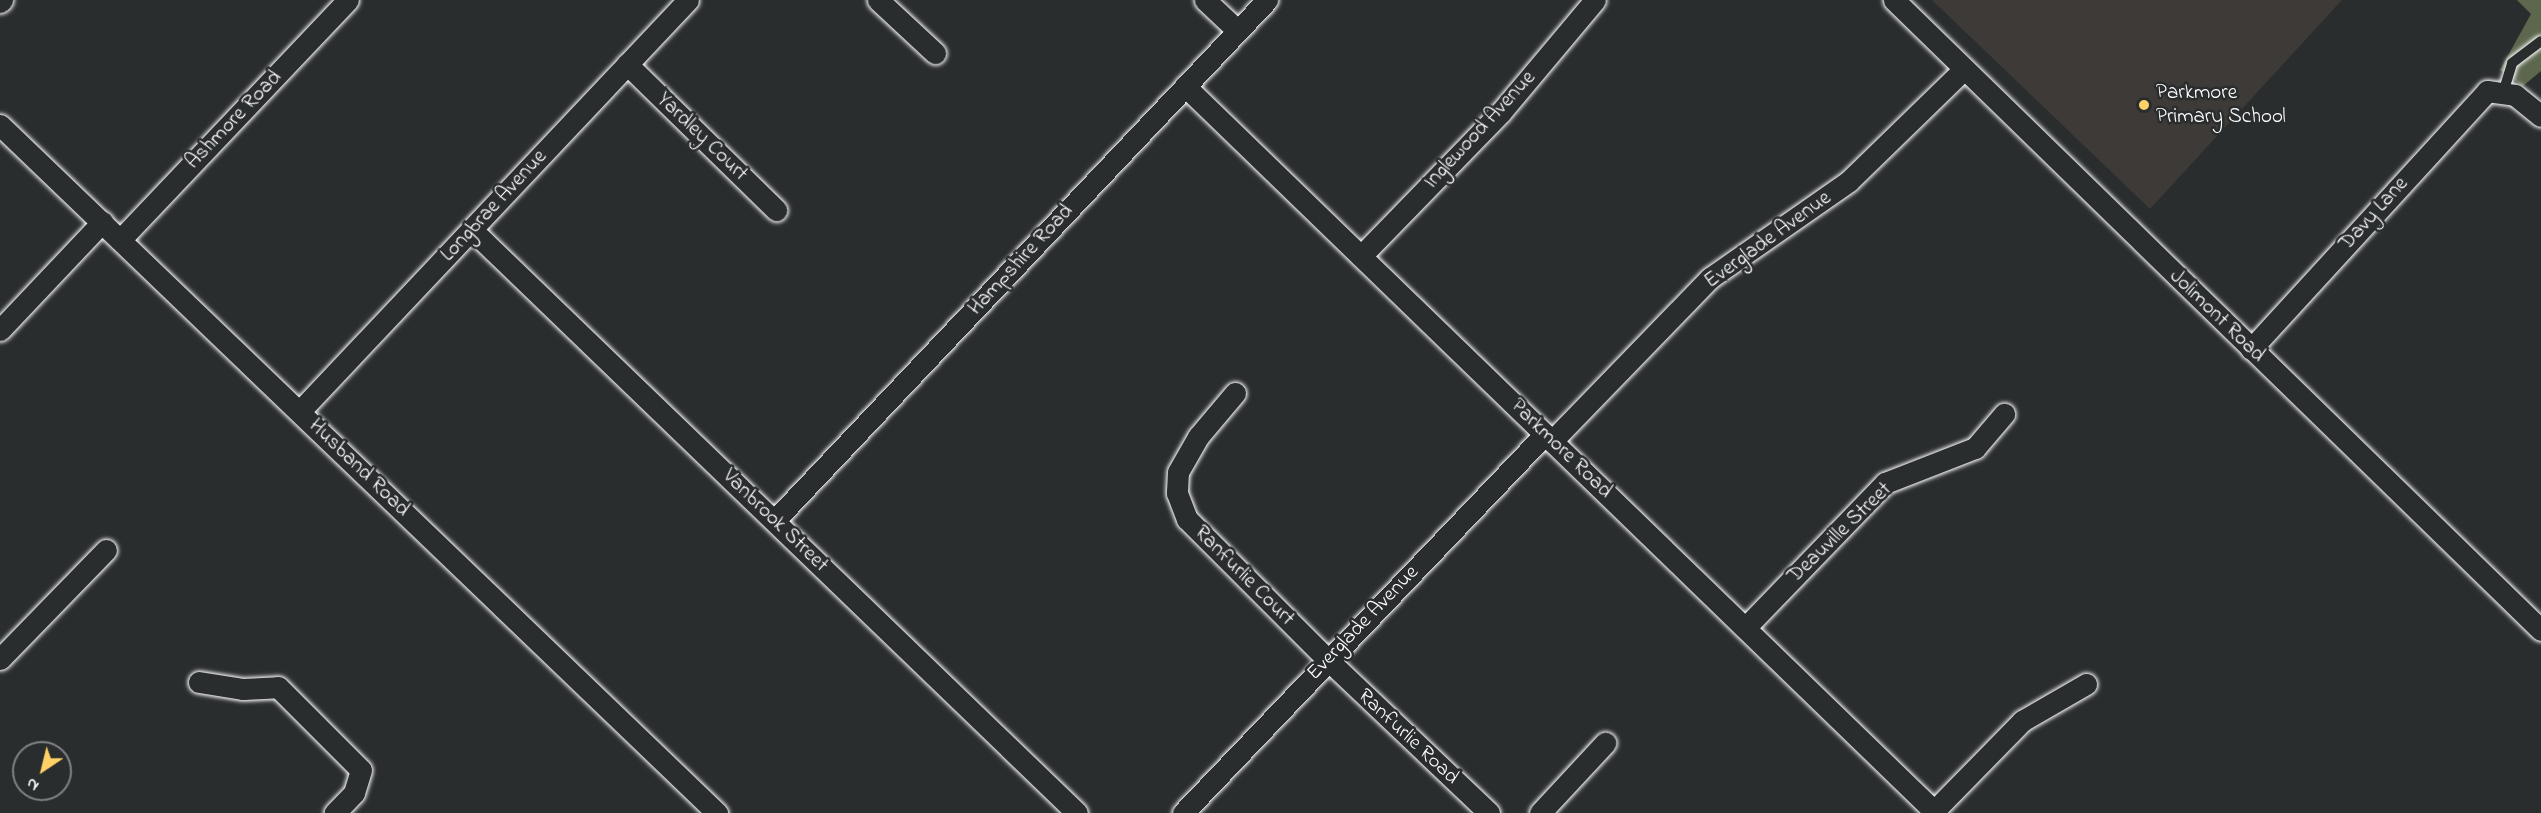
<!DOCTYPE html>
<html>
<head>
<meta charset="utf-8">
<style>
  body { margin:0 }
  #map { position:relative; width:2541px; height:813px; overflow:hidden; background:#2a2d2e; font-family:"Indie Flower",sans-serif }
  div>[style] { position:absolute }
  .built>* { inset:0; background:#3d3a38 }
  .green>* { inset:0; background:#5d674e }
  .roads { filter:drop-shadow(0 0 2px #fff) drop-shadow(0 0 2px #fff) }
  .lane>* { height:10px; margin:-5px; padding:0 5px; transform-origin:5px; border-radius:5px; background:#2a2d2e }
  .street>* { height:21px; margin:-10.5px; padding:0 10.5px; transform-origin:10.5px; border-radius:10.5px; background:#2a2d2e }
  .dots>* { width:16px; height:16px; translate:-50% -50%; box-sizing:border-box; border:3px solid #2a2d2e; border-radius:50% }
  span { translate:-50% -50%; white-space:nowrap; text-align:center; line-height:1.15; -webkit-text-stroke:5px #2a2d2e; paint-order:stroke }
  .poi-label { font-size:21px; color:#fff }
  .left { translate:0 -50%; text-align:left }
  .street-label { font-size:21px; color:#fff }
  .north { position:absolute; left:12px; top:741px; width:60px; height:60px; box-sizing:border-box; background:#2a2d2e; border:2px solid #7f8182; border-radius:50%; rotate:215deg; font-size:16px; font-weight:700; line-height:24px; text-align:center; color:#fff }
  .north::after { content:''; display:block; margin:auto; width:21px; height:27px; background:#ffd166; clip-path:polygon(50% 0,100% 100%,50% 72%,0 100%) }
</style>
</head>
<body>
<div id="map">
  <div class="built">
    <div style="clip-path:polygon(1932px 0,2342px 0,2150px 209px)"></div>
  </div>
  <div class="green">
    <div style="clip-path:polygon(2517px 0,2541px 0,2541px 71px,2523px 86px,2500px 70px,2531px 14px)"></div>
  </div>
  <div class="roads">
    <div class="lane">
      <div style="left:2503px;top:93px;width:31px;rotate:-73deg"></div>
      <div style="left:2512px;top:63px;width:36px;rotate:-37deg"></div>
    </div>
    <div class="street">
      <div style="left:878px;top:0;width:78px;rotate:42.9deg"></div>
      <div style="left:1205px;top:0;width:45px;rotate:43.2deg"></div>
      <div style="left:1894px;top:0;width:903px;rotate:44.24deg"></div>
      <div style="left:0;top:2px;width:3px;rotate:-45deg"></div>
      <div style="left:627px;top:64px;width:209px;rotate:44.4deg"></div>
      <div style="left:1185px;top:86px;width:1045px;rotate:44.07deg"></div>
      <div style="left:0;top:125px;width:994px;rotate:43.82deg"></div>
      <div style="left:472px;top:230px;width:840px;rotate:43.94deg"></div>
      <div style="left:120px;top:240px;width:331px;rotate:-46.5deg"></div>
      <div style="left:1361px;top:256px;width:201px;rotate:-45.8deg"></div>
      <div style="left:1501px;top:112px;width:146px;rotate:-50deg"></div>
      <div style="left:0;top:330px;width:149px;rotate:-46.6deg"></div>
      <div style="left:2251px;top:349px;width:350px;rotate:-47.5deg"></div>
      <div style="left:2487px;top:91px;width:28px;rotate:8deg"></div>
      <div style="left:2515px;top:95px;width:33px;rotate:39deg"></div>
      <div style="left:1235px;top:393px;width:57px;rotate:130.1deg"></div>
      <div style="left:1198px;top:437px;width:40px;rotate:119.7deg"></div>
      <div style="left:1178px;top:472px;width:21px;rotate:93deg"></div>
      <div style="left:1177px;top:493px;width:28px;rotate:69deg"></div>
      <div style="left:1187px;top:519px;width:199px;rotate:45deg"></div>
      <div style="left:1328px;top:660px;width:222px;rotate:43.5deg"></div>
      <div style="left:300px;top:411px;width:565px;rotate:-46.65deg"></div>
      <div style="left:1552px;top:441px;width:227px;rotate:-45.9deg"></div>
      <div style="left:1710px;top:278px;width:169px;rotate:-34.9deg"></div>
      <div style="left:1849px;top:181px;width:159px;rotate:-44.2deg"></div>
      <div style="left:775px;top:520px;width:716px;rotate:-46.58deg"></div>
      <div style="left:1745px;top:628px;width:202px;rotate:-46deg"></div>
      <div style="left:1885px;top:483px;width:97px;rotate:-21.3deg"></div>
      <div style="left:1975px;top:448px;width:45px;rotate:-49.5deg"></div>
      <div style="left:0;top:659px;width:152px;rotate:-45.8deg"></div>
      <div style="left:199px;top:682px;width:45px;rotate:9deg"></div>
      <div style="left:243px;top:689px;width:35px;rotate:-3deg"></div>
      <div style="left:278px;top:687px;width:117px;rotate:45deg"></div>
      <div style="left:361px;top:770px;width:24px;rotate:107deg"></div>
      <div style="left:354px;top:793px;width:28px;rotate:134deg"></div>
      <div style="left:1934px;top:811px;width:126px;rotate:-45.6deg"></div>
      <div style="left:2022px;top:721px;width:74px;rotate:-30deg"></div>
      <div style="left:1183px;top:813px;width:524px;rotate:-46.31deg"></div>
      <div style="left:1540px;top:813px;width:96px;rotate:-47.1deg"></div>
    </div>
  </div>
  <div class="dots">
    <div style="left:2144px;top:105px;background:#ffd166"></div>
  </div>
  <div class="poi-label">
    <span class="left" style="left:2156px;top:105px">Parkmore<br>Primary School</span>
  </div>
  <div class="street-label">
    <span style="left:234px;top:120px;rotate:-46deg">Ashmore Road</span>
    <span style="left:1480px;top:130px;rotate:-47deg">Inglewood Avenue</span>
    <span style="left:702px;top:137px;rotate:44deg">Yardley Court</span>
    <span style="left:494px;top:206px;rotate:-47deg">Longbrae Avenue</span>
    <span style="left:2374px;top:214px;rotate:-48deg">Davy Lane</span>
    <span style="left:1768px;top:240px;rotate:-36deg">Everglade Avenue</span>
    <span style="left:1021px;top:260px;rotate:-47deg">Hampshire Road</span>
    <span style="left:2217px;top:316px;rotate:44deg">Jolimont Road</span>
    <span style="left:1561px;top:449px;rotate:44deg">Parkmore Road</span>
    <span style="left:359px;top:468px;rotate:44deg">Husband Road</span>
    <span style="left:775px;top:521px;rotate:44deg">Vanbrook Street</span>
    <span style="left:1840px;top:533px;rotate:-44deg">Deauville Street</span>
    <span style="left:1244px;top:576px;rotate:45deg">Ranfurlie Court</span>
    <span style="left:1363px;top:623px;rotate:-46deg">Everglade Avenue</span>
    <span style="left:1408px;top:737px;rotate:43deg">Ranfurlie Road</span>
  </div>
  <div class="north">N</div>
</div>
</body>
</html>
